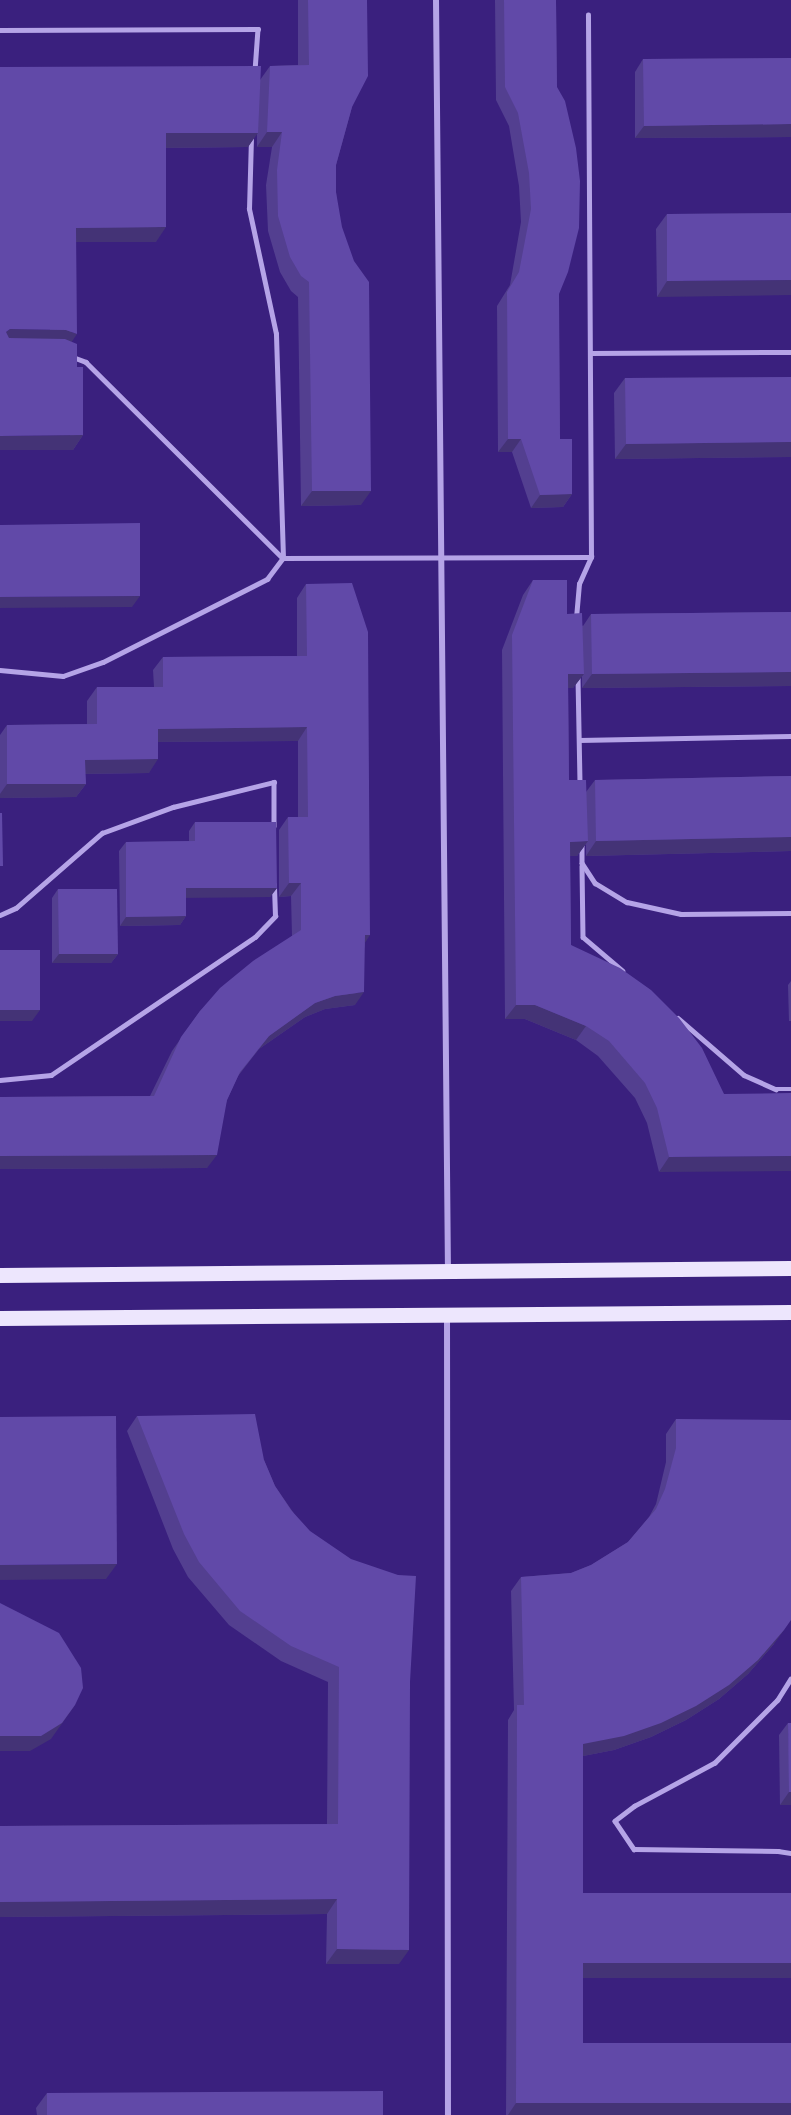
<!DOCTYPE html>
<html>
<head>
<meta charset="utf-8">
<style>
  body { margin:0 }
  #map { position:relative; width:791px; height:2115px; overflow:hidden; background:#3a207e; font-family:Quicksand,sans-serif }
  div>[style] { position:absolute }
  .lane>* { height:4.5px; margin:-2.25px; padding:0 2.25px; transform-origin:2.25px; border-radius:2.25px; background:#b5a4e7 }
  .street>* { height:6px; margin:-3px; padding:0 3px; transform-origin:3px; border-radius:3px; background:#b5a4e7 }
  .primary>* { height:15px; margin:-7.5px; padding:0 7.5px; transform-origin:7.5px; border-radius:7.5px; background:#ede6fd }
  .wall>* { inset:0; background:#533f90 }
  .shaded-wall>* { inset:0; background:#443376 }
  .building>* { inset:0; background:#6149a8 }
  span { translate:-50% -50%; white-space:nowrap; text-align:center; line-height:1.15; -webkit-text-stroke:5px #3a207e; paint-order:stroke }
</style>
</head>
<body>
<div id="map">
  <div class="lane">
    <div style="left:0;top:30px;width:258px;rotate:-0.2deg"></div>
    <div style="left:258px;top:29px;width:42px;rotate:94.1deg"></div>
    <div style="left:590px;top:353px;width:201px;rotate:-0.3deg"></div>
    <div style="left:73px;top:357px;width:14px;rotate:21deg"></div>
    <div style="left:86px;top:362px;width:278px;rotate:44.9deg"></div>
    <div style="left:283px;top:558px;width:308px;rotate:-0.2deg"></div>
    <div style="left:576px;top:618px;width:34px;rotate:-85deg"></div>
    <div style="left:579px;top:584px;width:30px;rotate:-66deg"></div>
    <div style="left:591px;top:557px;width:542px;rotate:-90.32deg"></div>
    <div style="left:0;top:670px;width:63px;rotate:5.4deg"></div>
    <div style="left:63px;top:676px;width:42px;rotate:-19.3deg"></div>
    <div style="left:103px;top:662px;width:184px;rotate:-26.8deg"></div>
    <div style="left:267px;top:579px;width:26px;rotate:-53deg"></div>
    <div style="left:283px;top:558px;width:224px;rotate:-91.8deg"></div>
    <div style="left:276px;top:334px;width:128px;rotate:-102.2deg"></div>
    <div style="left:249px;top:209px;width:70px;rotate:-88.4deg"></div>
    <div style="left:578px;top:678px;width:108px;rotate:88.9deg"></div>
    <div style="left:579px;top:740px;width:212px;rotate:-1.1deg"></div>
    <div style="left:582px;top:846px;width:17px;rotate:90deg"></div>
    <div style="left:582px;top:863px;width:24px;rotate:57deg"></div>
    <div style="left:595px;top:883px;width:37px;rotate:31deg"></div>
    <div style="left:627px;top:902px;width:55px;rotate:12.5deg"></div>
    <div style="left:681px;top:914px;width:110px;rotate:-0.5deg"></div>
    <div style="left:582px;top:866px;width:71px;rotate:89.2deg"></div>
    <div style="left:583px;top:937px;width:52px;rotate:40.4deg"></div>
    <div style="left:0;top:915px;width:17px;rotate:-24deg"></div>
    <div style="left:16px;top:908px;width:114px;rotate:-41.1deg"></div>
    <div style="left:102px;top:833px;width:76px;rotate:-20.1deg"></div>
    <div style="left:173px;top:807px;width:104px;rotate:-13.9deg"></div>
    <div style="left:274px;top:782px;width:44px;rotate:90deg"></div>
    <div style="left:678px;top:1018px;width:87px;rotate:40.8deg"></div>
    <div style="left:744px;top:1075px;width:35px;rotate:24deg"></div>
    <div style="left:776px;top:1089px;width:15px"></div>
    <div style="left:0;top:1080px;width:51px;rotate:-5.6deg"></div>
    <div style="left:51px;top:1075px;width:246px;rotate:-34.1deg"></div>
    <div style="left:255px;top:937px;width:29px;rotate:-46deg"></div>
    <div style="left:275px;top:916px;width:31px;rotate:-92deg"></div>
    <div style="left:791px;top:1679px;width:25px;rotate:122deg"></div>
    <div style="left:778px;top:1700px;width:89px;rotate:135deg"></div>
    <div style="left:715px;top:1763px;width:91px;rotate:151.7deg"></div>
    <div style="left:635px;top:1806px;width:25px;rotate:143deg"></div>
    <div style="left:615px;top:1821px;width:34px;rotate:56deg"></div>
    <div style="left:634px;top:1849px;width:144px;rotate:0.8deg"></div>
    <div style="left:778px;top:1851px;width:13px;rotate:9deg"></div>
  </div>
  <div class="street">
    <div style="left:436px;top:0;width:1271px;rotate:89.46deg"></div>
    <div style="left:447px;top:1315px;width:800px;rotate:89.93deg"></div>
  </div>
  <div class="primary">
    <div style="left:0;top:1275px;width:791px;rotate:-0.51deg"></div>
    <div style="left:0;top:1318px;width:791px;rotate:-0.43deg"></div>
  </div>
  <div class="wall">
    <div style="clip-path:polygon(298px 0,367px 0,352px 107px,336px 165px,336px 192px,361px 505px,301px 506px,298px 297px,291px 291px,280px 272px,268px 231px,266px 185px,272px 147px,257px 147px,257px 133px,248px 147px,166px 148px,156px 242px,76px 242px,71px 342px,77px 367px,83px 435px,73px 450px,0 67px,260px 80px,270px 66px,298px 65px)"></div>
    <div style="clip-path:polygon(495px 0,556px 0,560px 439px,572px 494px,563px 507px,531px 508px,512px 452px,498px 452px,497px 306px,510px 285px,521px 222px,519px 186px,509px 126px,496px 100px)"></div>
    <div style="clip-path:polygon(791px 58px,791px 137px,635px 138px,635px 72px,643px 59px)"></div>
    <div style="clip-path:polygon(791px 213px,657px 297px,656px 229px,667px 214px)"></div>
    <div style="clip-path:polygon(791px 377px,791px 457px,615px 459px,614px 393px,625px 378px)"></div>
    <div style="clip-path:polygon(533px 580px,567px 614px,583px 626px,591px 614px,791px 612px,791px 686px,582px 688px,582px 676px,573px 688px,568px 688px,569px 780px,586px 792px,595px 780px,791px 776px,791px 851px,586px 856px,586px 844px,577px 856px,570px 856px,571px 945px,724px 1094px,659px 1172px,647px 1123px,635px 1098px,598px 1056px,576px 1040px,525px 1019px,505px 1019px,502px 650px,523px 595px)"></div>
    <div style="clip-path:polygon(306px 584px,365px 943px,355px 1005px,325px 1009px,305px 1017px,259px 1049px,238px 1076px,227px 1100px,207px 1168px,0 1169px,0 1097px,150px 1096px,172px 1051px,200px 1011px,292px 936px,291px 896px,279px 897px,279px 830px,288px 817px,298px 817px,298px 741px,158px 742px,149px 773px,85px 774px,86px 784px,76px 797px,0 798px,0 735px,7px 725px,87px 724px,87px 701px,97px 687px,154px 687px,153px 670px,163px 657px,297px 656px,297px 598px)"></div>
    <div style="clip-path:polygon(195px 822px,277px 888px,270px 897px,186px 897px,186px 916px,180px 925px,120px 926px,119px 851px,126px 842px,189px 841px,189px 831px)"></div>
    <div style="clip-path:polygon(58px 889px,118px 954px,111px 963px,52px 963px,52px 898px)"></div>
    <div style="clip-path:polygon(791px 981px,791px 1021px,789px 1021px,788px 985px)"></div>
    <div style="clip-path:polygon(137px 1416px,264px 1460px,275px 1486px,410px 1682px,399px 1964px,326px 1964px,327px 1914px,0 1917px,0 1826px,327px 1824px,328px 1682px,281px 1661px,229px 1625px,188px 1577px,173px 1549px,127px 1431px)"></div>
    <div style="clip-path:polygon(676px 1419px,774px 1644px,748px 1674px,719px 1699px,686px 1720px,651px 1737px,614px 1750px,583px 1756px,583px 1893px,791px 1978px,583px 1978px,583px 2043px,791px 2115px,506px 2115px,508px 1720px,514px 1710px,511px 1591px,521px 1577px,571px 1573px,591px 1565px,628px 1542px,649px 1517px,656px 1504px,666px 1462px,666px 1434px)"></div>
    <div style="clip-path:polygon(788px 1723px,791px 1805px,780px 1805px,779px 1735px)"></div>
    <div style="clip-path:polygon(47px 2093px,383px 2115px,37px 2115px,36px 2108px)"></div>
  </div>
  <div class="shaded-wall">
    <div style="clip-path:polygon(791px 124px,791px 137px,635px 138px,644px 126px)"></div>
    <div style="clip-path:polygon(267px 132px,282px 132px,272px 147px,257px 147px)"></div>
    <div style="clip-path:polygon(166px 133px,258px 133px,248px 147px,156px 148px)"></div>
    <div style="clip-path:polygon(166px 227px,156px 242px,66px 242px,76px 228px)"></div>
    <div style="clip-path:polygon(791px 280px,791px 295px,657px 297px,667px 281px)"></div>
    <div style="clip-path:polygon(10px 329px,66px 330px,77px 334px,67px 349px,0 344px,6px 332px)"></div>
    <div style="clip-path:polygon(83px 435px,73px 450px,0 450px,0 436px)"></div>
    <div style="clip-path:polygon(508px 439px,521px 439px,512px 452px,498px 452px)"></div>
    <div style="clip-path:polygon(791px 442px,791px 457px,615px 459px,626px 444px)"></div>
    <div style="clip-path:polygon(312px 491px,371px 491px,361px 505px,301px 506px)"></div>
    <div style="clip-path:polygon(572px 494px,563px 507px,531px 508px,540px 495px)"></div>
    <div style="clip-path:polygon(140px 596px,132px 607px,0 608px,0 597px)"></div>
    <div style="clip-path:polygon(791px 672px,791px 686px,582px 688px,592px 674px)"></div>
    <div style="clip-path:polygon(568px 674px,584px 674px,573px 688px,558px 688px)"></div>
    <div style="clip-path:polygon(307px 727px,298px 741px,148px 742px,158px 729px)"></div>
    <div style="clip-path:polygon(158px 759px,149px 773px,76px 774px,85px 760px)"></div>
    <div style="clip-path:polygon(7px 784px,86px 784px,76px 797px,0 798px,0 794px)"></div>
    <div style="clip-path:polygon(791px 837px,791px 851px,586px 856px,596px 841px)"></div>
    <div style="clip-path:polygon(588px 841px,577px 856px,559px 856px,570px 842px)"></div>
    <div style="clip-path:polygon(289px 883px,301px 883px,291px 896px,279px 897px)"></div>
    <div style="clip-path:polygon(186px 888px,277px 888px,270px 897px,179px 898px)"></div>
    <div style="clip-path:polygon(186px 916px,180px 925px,120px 926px,126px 917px)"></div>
    <div style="clip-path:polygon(365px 935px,370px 935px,361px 949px)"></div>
    <div style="clip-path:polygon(59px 954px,118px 954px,111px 963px,52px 963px)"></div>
    <div style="clip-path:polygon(364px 992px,355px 1005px,325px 1009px,305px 1017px,259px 1049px,230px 1086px,269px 1036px,315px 1003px,335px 996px)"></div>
    <div style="clip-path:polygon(516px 1005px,535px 1005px,586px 1026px,576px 1040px,525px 1019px,505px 1019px)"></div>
    <div style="clip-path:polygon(0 1010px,40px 1010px,32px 1021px,0 1021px)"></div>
    <div style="clip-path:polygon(217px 1155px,207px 1168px,0 1169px,0 1156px)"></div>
    <div style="clip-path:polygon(791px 1156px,791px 1171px,659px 1172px,669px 1157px)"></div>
    <div style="clip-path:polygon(117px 1564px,106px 1579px,0 1580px,0 1565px)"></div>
    <div style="clip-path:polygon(784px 1630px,774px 1644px,748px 1674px,719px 1699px,686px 1720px,651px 1737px,614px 1750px,573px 1758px,583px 1744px)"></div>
    <div style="clip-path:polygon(75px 1705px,51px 1739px,30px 1751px,0 1751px,0 1736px)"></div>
    <div style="clip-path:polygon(789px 1792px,791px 1792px,791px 1805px,780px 1805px)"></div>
    <div style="clip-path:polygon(337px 1899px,327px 1914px,0 1917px,0 1902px)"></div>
    <div style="clip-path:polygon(337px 1949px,409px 1950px,399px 1964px,326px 1964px)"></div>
    <div style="clip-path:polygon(583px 1963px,791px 1963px,791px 1978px,573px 1978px)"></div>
    <div style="clip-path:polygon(516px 2103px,791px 2103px,791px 2115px,508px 2115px)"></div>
  </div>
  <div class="building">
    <div style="clip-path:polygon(308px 0,367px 0,368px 76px,352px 107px,336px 165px,336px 192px,342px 227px,354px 261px,369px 282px,371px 491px,312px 491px,309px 282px,301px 276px,290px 257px,278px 216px,277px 170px,282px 132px,267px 132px,270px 66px,309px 65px)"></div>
    <div style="clip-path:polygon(504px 0,556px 0,557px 87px,565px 101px,576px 148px,580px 181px,579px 228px,568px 272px,559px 294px,560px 439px,572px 439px,572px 494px,540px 495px,521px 439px,508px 439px,507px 292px,519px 272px,531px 209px,529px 173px,518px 113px,505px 87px)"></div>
    <div style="clip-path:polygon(791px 58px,791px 124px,644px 126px,643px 59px)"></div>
    <div style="clip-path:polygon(261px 66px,258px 133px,166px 133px,166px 227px,76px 228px,77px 334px,66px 330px,10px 329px,6px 332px,9px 338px,65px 339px,77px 344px,77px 367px,83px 367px,83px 435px,0 436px,0 67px)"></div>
    <div style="clip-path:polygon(791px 213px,791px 280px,667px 281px,667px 214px)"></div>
    <div style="clip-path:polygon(791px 377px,791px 442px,626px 444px,625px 378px)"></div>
    <div style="clip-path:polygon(140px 523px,140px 596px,0 597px,0 525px)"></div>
    <div style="clip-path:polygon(533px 580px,567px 580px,567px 614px,582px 613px,584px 674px,568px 674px,569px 780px,586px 780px,588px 841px,570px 842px,571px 945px,620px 968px,651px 990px,679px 1018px,702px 1048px,724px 1094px,791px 1093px,791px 1156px,669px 1157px,657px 1108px,645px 1083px,609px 1041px,586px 1026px,535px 1005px,516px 1005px,512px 635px)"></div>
    <div style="clip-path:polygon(352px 583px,368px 632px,370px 935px,365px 935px,364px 992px,335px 996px,315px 1003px,269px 1036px,240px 1072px,227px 1100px,217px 1155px,0 1156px,0 1097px,154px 1096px,181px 1037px,200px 1011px,220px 988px,253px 961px,301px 930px,301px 883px,289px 883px,288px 817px,308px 817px,307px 727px,158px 729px,158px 759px,85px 760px,86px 784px,7px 784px,7px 725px,97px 724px,97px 687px,163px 687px,163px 657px,307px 656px,306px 584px)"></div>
    <div style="clip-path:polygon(791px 612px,791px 672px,592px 674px,591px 614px)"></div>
    <div style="clip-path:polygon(791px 776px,791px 837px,596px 841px,595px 780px)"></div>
    <div style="clip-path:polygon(0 813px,2px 813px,3px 866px,0 866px)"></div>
    <div style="clip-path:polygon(195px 822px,276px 822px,277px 888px,186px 888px,186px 916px,126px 917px,126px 842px,195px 841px)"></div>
    <div style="clip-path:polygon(58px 889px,117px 889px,118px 954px,59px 954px)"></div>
    <div style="clip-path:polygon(0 950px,40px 950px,40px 1010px,0 1010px)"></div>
    <div style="clip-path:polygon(255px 1414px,264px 1460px,275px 1486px,291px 1510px,310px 1531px,351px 1559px,398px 1575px,416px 1576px,410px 1682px,409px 1950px,337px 1949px,337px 1899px,0 1902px,0 1826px,338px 1824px,339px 1667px,291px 1646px,240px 1611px,199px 1562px,184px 1534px,137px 1416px)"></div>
    <div style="clip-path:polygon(116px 1416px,117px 1564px,0 1565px,0 1417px)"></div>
    <div style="clip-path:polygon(676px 1419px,791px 1420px,791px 1620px,784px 1630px,758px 1660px,729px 1685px,696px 1706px,661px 1723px,624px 1736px,583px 1744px,583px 1893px,791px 1893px,791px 1963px,583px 1963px,583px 2043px,791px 2043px,791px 2103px,516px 2103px,517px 1705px,524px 1705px,521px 1577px,571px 1573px,591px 1565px,628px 1542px,656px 1509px,665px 1489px,676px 1448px)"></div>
    <div style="clip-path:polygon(0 1603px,59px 1633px,81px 1668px,83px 1688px,75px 1705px,62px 1723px,41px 1736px,0 1736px)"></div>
    <div style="clip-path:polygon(788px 1723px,791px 1723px,791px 1792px,789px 1792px)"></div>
    <div style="clip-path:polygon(383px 2091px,383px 2115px,47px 2115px,47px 2093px)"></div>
  </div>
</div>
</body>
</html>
